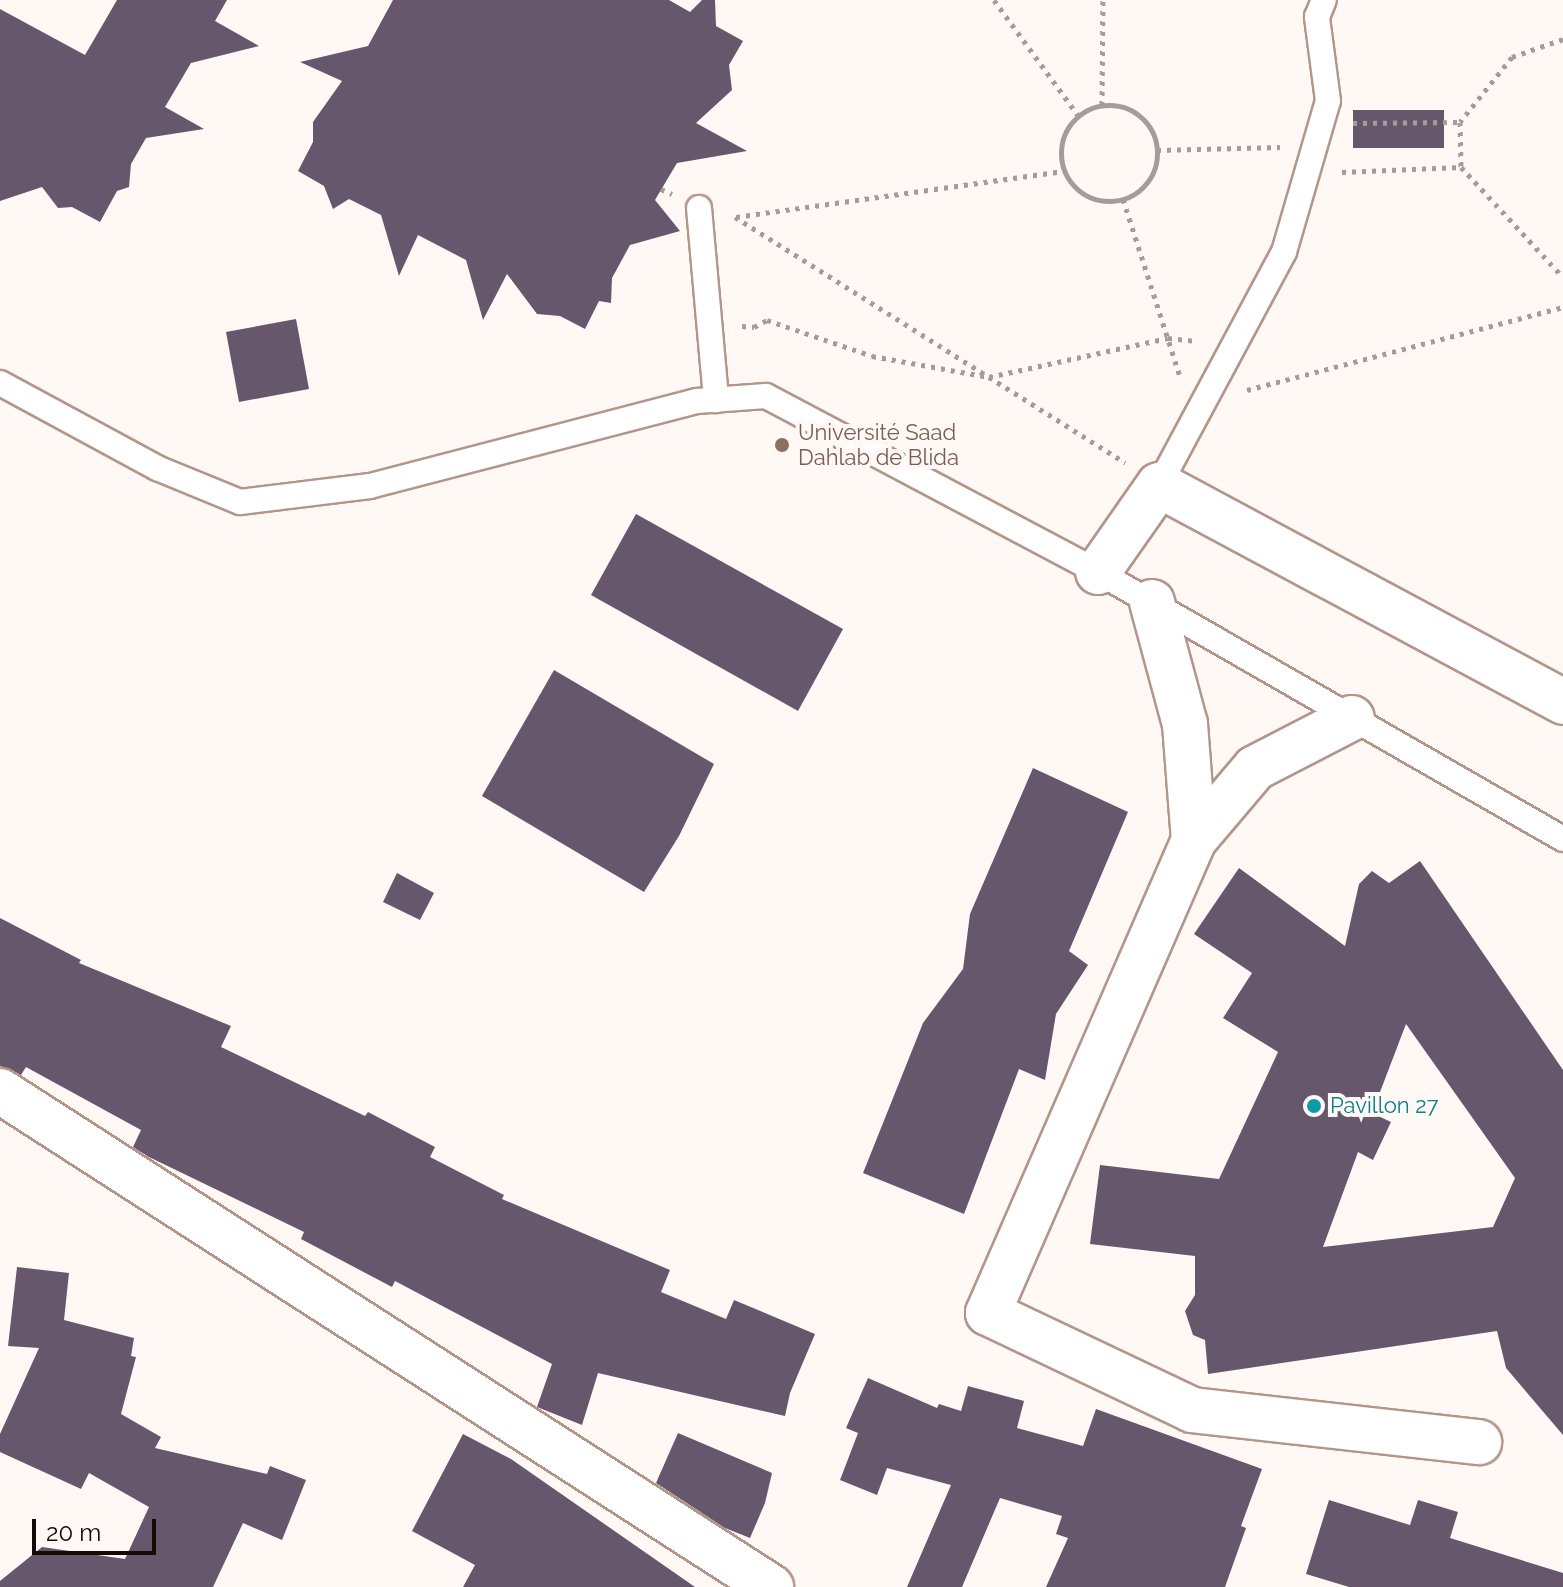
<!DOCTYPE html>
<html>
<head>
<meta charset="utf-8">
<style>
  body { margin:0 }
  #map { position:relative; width:1563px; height:1587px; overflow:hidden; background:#fff8f5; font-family:Raleway,sans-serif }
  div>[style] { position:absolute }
  .building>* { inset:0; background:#67576d }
  .path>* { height:5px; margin-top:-2.5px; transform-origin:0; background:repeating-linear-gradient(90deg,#a49c99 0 4px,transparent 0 10px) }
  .path>.ring { margin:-2.5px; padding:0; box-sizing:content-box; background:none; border:5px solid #a49c99; border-radius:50% }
  .roads { filter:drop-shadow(2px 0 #b4958a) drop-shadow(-2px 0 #b4958a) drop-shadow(0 2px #b4958a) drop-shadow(0 -2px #b4958a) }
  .service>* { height:24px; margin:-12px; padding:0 12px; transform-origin:12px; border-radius:12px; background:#fff }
  .minor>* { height:44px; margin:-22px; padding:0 22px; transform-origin:22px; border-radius:22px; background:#fff }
  .tertiary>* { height:44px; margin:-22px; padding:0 22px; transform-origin:22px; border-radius:22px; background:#fff }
  .dots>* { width:22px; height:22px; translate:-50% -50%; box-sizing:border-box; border:4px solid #fff8f5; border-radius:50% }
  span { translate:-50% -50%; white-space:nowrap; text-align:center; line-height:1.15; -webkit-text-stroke:8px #fff8f5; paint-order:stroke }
  .education-label { font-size:22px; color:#785e54 }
  .left { translate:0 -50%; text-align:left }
  .culture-label { font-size:22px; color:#0d838f }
  .scale { position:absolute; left:32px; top:1519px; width:124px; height:36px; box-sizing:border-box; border:4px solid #140a06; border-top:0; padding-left:10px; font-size:24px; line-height:28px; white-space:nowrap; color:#140a06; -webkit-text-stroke:6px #fff8f5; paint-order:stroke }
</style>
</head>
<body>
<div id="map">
  <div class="building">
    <div style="clip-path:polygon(117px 0,227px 0,215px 21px,259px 46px,191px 63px,165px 107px,204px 129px,146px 138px,131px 164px,129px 187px,117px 191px,100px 222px,72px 207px,58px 208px,42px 187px,0 201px,0 9px,85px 55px)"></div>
    <div style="clip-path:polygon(393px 0,669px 0,690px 12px,702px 0,715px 0,716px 26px,743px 41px,729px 65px,732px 90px,696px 123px,747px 151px,677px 163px,655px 200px,680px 231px,630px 245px,612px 278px,611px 303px,599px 301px,585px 329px,560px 316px,537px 314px,507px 274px,483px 320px,466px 260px,418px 235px,399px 276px,381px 215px,349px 199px,333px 209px,324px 186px,298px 171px,313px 142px,313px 122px,342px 81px,300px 62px,368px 46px)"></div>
    <div style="clip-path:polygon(1353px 110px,1444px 110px,1444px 148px,1353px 148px)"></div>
    <div style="clip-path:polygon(296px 319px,309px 389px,239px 402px,226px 332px)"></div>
    <div style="clip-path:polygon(636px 514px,843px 629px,798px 711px,591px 595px)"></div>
    <div style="clip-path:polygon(554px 670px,714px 764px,679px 836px,644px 892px,482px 796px)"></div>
    <div style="clip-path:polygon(1033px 768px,1128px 812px,1069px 951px,1088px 965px,1056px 1014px,1045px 1080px,1019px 1069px,964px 1214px,863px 1173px,923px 1023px,963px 969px,970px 914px)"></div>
    <div style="clip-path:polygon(evenodd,1420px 861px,1563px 1070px,1563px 1435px,1506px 1368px,1497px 1331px,1208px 1374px,1205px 1340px,1193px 1335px,1185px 1311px,1195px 1295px,1195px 1256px,1090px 1244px,1100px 1165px,1219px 1179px,1278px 1052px,1223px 1018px,1252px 973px,1194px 934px,1239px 868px,1345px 946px,1359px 884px,1372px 871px,1389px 883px,1420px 861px,1406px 1024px,1515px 1178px,1493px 1227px,1323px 1247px,1358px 1152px,1373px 1160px,1391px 1122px,1372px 1113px,1406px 1024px)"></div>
    <div style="clip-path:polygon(397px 873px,434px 893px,420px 920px,383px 902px)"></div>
    <div style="clip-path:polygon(0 918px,81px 960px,79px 963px,231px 1026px,221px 1047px,365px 1116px,368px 1112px,435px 1147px,430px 1157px,504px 1195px,502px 1199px,670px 1270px,661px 1292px,726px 1319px,734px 1300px,815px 1334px,790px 1393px,785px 1416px,598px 1373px,582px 1425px,537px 1407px,552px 1364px,395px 1281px,392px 1287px,301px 1239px,304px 1232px,149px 1157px,133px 1147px,141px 1130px,26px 1067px,21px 1075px,0 1066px)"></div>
    <div style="clip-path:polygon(17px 1267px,69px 1273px,64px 1320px,134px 1338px,131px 1356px,136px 1357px,121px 1414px,161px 1437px,155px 1448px,267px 1474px,270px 1466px,306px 1480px,282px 1540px,243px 1523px,213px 1587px,0 1587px,0 1581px,42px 1547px,125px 1559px,149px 1507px,89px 1473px,81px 1489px,0 1452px,0 1434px,39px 1348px,8px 1346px)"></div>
    <div style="clip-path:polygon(868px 1378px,937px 1408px,939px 1404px,961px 1411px,968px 1386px,1024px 1401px,1017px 1428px,1083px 1446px,1096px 1409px,1262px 1469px,1241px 1526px,1246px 1528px,1225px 1587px,1046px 1587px,1068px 1538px,1056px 1534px,1062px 1516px,1000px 1498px,962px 1587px,907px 1587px,951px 1485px,887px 1468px,877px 1495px,840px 1480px,858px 1433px,846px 1428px)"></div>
    <div style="clip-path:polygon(678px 1433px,772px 1473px,765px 1503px,750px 1538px,725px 1528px,656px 1483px)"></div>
    <div style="clip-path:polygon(463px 1434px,511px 1459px,695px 1587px,463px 1587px,475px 1565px,412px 1531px)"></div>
    <div style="clip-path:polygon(1329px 1500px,1410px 1525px,1418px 1500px,1458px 1512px,1450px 1538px,1563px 1573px,1563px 1587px,1349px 1587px,1306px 1574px)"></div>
  </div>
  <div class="path">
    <div style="left:994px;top:0;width:142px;rotate:53.9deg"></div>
    <div style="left:1563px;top:39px;width:54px;rotate:160.6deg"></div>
    <div style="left:1512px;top:57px;width:83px;rotate:128.7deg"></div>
    <div style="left:1460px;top:122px;width:45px;rotate:88.7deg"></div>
    <div style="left:1461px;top:167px;width:150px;rotate:47.2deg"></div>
    <div style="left:1102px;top:105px;width:105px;rotate:-89.5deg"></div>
    <div class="ring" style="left:1061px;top:105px;width:91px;height:91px"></div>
    <div style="left:1353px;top:123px;width:107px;rotate:-0.5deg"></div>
    <div style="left:1157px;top:150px;width:123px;rotate:-1.4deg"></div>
    <div style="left:1342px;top:172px;width:119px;rotate:-2.4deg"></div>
    <div style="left:661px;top:189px;width:12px;rotate:24deg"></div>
    <div style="left:1123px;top:199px;width:187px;rotate:72.2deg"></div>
    <div style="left:735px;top:217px;width:461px;rotate:32.2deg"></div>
    <div style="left:736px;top:217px;width:331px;rotate:-8deg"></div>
    <div style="left:742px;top:326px;width:12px;rotate:5deg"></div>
    <div style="left:754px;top:327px;width:15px;rotate:-28deg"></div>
    <div style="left:767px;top:320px;width:111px;rotate:18.9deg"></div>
    <div style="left:872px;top:356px;width:119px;rotate:10.2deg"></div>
    <div style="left:989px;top:377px;width:183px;rotate:-12.3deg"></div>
    <div style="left:1168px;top:338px;width:30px;rotate:6deg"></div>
    <div style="left:1247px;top:390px;width:327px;rotate:-14.7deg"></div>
  </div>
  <div class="roads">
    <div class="service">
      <div style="left:699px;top:208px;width:193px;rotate:84.9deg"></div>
      <div style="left:0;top:383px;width:179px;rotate:28.4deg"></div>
      <div style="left:157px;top:468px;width:90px;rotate:22.3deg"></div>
      <div style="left:240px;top:502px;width:131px;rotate:-7deg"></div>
      <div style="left:370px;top:486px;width:338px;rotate:-14.6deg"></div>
      <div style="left:697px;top:401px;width:69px;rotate:-4.1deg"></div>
      <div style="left:766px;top:396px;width:376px;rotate:27.9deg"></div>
      <div style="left:1098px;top:572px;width:536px;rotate:29.86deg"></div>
      <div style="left:1159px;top:485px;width:264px;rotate:-61.8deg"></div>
      <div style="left:1284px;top:252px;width:157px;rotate:-73.8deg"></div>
      <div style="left:1328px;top:101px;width:85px;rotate:-97.5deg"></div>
      <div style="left:1317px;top:17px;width:18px;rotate:-68deg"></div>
    </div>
    <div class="minor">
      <div style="left:1098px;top:572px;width:106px;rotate:-55deg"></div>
      <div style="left:1159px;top:485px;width:459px;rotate:28.2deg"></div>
      <div style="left:1152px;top:602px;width:126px;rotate:74.9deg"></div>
      <div style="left:1185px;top:724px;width:116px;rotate:85.6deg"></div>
      <div style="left:1194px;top:840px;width:516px;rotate:113.53deg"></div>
      <div style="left:988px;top:1313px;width:226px;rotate:25.4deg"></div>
      <div style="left:1192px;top:1410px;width:289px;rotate:6.4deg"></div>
      <div style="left:1194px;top:840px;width:94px;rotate:-49.7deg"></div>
      <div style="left:1255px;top:768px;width:109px;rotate:-27.3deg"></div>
    </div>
    <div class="tertiary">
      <div style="left:0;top:1091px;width:917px;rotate:32.75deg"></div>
    </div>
  </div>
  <div class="dots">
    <div style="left:782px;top:445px;background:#8d6e63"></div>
    <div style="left:1314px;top:1106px;background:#0f9aa8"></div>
  </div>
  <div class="education-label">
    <span class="left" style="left:798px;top:445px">Université Saad<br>Dahlab de Blida</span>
  </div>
  <div class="culture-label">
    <span class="left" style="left:1330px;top:1106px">Pavillon 27</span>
  </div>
  <div class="scale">20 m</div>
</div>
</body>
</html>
